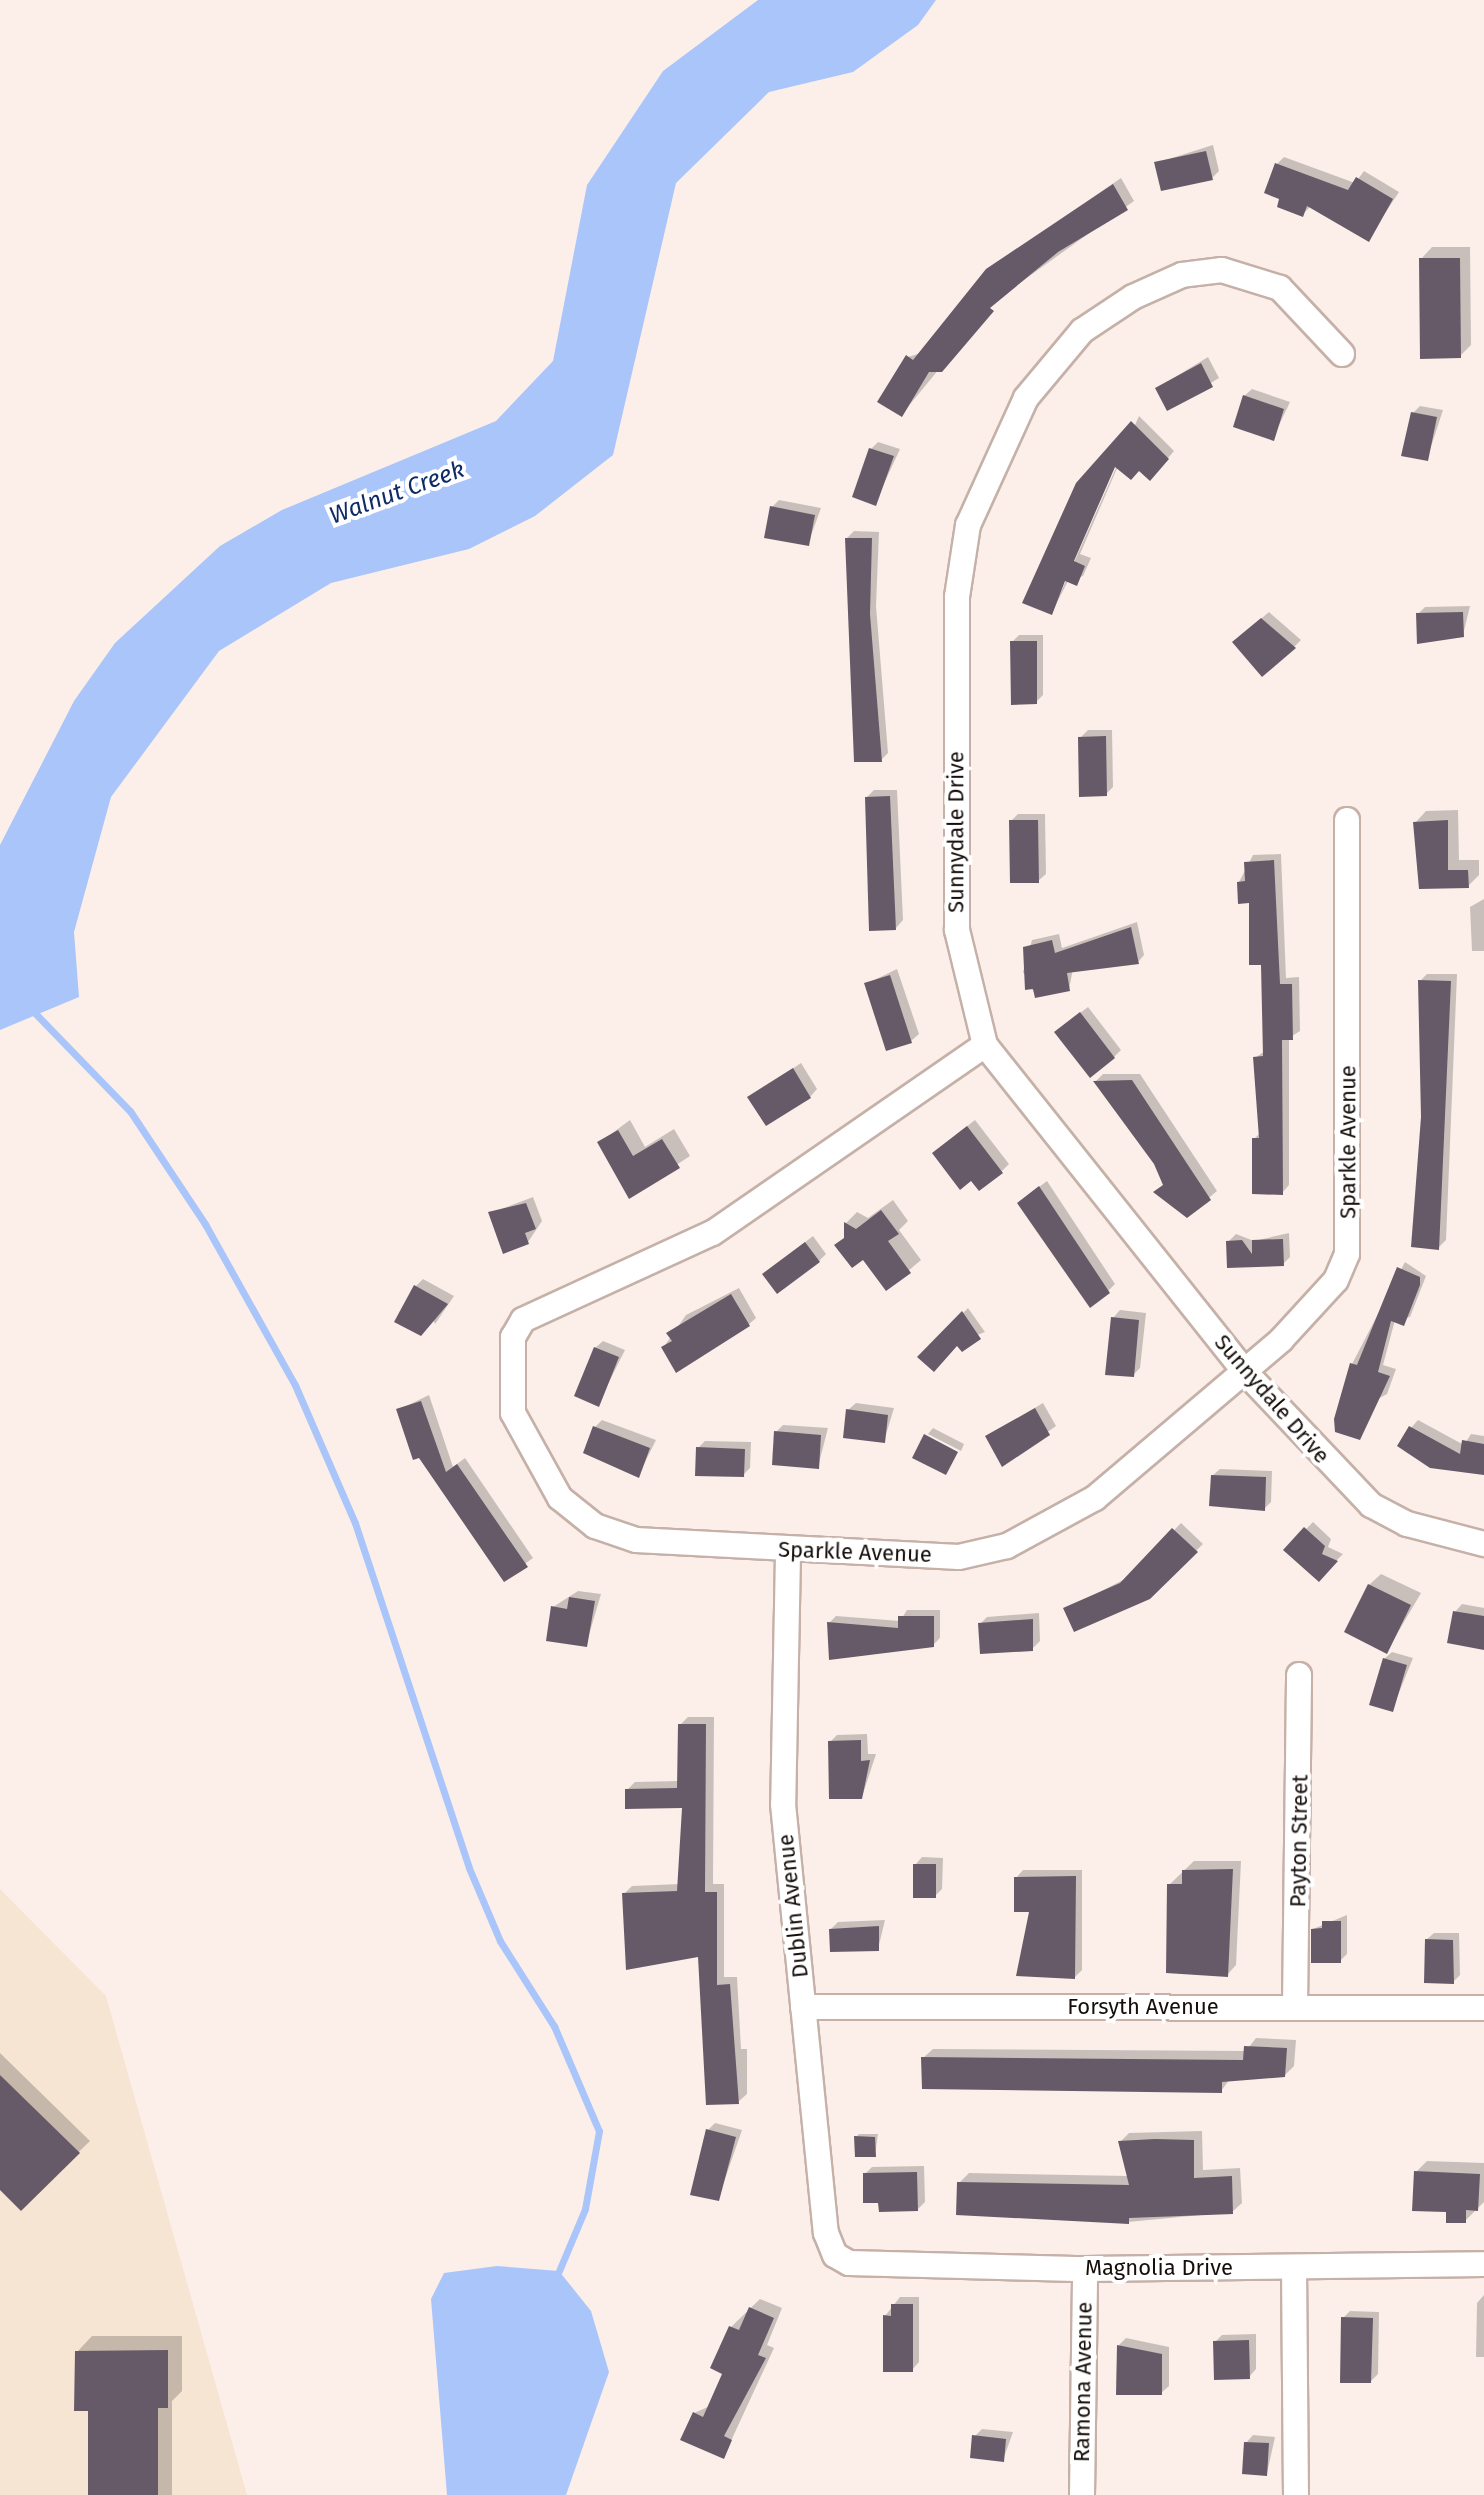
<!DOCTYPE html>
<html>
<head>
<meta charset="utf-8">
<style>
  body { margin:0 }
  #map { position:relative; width:1484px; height:2495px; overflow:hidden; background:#fcefe9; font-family:"Fira Sans",sans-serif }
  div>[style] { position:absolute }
  .commercial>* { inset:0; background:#f7e5d4 }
  .water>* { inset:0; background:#a9c5fa }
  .shadow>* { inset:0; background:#0003 }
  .stream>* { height:7px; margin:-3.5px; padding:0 3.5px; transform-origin:3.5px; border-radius:3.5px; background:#a9c5fa }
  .building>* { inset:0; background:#675a68 }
  .roads { filter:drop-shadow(2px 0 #c5b1a8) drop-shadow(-2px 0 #c5b1a8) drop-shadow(0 2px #c5b1a8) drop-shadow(0 -2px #c5b1a8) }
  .minor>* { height:24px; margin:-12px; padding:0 12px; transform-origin:12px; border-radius:12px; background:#fff }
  span { translate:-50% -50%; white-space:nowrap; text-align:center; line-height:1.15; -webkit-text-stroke:8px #fff; paint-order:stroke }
  .street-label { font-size:22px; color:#150e0b }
  .water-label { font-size:24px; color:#0f2b67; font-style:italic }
</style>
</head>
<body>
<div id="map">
  <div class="commercial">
    <div style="clip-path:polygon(0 1889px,106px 1996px,247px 2495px,0 2495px)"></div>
  </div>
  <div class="water">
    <div style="clip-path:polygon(758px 0,936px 0,918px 25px,853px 72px,769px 92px,676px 183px,613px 455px,535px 516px,469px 549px,331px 583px,219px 651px,111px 797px,74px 932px,79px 997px,0 1030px,0 845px,74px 701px,115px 643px,220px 546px,282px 510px,496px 421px,553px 361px,587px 185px,663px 71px)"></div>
    <div style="clip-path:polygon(497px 2266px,559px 2271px,591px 2311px,609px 2372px,566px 2495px,447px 2495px,431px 2299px,444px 2273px)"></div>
  </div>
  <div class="shadow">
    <div style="clip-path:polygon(1213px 145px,1219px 171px,1212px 178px,1156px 163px)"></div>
    <div style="clip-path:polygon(1284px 157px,1355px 183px,1364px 171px,1399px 192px,1368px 239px,1311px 206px,1303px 214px,1282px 198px,1276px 165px)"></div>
    <div style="clip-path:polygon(1121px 178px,1134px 201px,996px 300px,902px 414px,908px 357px,921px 353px,987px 270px)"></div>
    <div style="clip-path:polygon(1432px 247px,1470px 247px,1471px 345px,1460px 356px,1421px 259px)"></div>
    <div style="clip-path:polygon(1208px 357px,1219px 378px,1168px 409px,1157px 388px)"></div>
    <div style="clip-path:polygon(1252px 389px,1290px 402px,1273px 438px,1244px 396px)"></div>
    <div style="clip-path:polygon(1420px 406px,1443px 410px,1427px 459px,1413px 413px)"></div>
    <div style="clip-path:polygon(1139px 416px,1174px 451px,1157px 471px,1118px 466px,1080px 554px,1091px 558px,1083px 576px,1068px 581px,1052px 612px)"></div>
    <div style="clip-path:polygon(878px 442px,900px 449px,875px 503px,871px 449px)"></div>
    <div style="clip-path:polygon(779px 500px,821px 508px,808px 544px,772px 507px)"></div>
    <div style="clip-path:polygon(854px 531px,879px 532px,876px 606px,888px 753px,881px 760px,847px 538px)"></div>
    <div style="clip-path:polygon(1470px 606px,1463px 635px,1419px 642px,1418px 614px,1425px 607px)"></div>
    <div style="clip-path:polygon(1269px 612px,1301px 640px,1294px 647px,1242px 635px)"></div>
    <div style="clip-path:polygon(1019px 635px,1043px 635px,1043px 695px,1036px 702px,1012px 642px)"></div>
    <div style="clip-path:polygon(1088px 730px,1112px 730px,1113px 787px,1106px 794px,1080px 738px)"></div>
    <div style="clip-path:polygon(874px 790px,897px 790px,903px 920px,896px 928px,867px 797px)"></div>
    <div style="clip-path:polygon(1458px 810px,1459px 860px,1479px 860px,1479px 875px,1468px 886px,1421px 887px,1415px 823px,1426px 811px)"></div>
    <div style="clip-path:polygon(1018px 814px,1045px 814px,1046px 874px,1038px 881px,1011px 821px)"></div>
    <div style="clip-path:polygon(1281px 854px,1286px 978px,1299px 977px,1300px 1031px,1289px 1038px,1289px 1185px,1282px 1193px,1254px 1139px,1260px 1133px,1255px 1058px,1265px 1051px,1263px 963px,1251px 901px,1239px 882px,1253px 855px)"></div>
    <div style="clip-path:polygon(1484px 899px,1484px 951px,1472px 951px,1470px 907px)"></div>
    <div style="clip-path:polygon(1137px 922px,1144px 955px,1138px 962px,1073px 969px,1069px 989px,1036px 996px,1023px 972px,1032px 940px,1059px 934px,1062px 948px)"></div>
    <div style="clip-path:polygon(897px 969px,919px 1034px,911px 1041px,866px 984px)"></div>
    <div style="clip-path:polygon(1427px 974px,1457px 974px,1446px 1240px,1438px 1248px,1420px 981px)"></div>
    <div style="clip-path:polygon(1088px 1007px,1121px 1050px,1114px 1057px,1064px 1025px)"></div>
    <div style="clip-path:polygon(801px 1063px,817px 1089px,810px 1097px,750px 1097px)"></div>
    <div style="clip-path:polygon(1103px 1074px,1140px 1074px,1217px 1191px,1187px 1216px,1156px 1192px,1165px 1183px,1156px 1163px,1096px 1081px)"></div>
    <div style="clip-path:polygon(630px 1120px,645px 1147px,674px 1129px,690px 1156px,629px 1196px,599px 1143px)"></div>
    <div style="clip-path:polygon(975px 1120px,1009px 1164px,1002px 1171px,942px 1146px)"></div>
    <div style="clip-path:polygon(1047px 1181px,1115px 1284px,1108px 1291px,1027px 1196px)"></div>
    <div style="clip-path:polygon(533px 1197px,542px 1221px,528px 1242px,491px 1213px)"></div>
    <div style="clip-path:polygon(893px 1200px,908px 1221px,899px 1230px,921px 1260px,887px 1289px,846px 1236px,846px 1223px,857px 1212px,868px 1218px)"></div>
    <div style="clip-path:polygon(1289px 1233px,1290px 1257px,1283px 1264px,1229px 1266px,1228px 1242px,1236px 1234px,1254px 1241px)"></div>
    <div style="clip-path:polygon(813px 1236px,826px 1254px,819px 1261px,764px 1274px)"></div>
    <div style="clip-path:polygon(1405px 1262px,1426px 1276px,1410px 1317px,1395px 1320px,1383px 1365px,1396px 1369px,1387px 1394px,1376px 1400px,1359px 1438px,1337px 1431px,1352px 1364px)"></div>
    <div style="clip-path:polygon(423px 1279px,454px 1296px,435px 1324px,416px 1286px)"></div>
    <div style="clip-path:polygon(739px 1288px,756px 1318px,748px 1325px,663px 1348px,686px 1315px)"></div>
    <div style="clip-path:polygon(968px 1308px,985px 1332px,920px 1357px)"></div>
    <div style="clip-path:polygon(1120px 1310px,1146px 1313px,1140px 1368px,1133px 1375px,1113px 1318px)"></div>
    <div style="clip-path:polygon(603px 1341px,625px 1350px,598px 1404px,595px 1348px)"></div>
    <div style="clip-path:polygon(429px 1395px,453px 1467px,465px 1458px,533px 1558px,504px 1579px,398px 1410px)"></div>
    <div style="clip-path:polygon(856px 1403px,894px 1408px,884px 1441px,848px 1410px)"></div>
    <div style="clip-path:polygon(1043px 1403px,1056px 1426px,1002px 1464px,987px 1436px)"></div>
    <div style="clip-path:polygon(602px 1420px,656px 1440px,638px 1476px,595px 1427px)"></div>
    <div style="clip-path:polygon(1418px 1420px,1464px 1445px,1471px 1434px,1484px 1436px,1484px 1474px,1411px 1428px)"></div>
    <div style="clip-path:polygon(783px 1425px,828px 1428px,818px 1467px,776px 1432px)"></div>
    <div style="clip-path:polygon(933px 1428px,964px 1444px,961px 1451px,928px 1434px)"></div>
    <div style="clip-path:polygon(705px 1441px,751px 1442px,750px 1468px,743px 1475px,698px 1448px)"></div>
    <div style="clip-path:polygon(1220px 1469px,1272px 1471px,1271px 1502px,1264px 1509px,1212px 1476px)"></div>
    <div style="clip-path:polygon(1313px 1522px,1331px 1539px,1328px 1547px,1343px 1554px,1318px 1579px,1286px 1550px)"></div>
    <div style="clip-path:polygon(1181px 1523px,1203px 1544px,1149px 1597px,1066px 1609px,1129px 1577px)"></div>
    <div style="clip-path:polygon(1381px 1574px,1421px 1593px,1387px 1651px,1369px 1585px)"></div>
    <div style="clip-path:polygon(578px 1591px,601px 1594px,586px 1645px,553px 1607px)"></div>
    <div style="clip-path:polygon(1462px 1604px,1484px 1608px,1484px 1648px,1455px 1612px)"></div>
    <div style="clip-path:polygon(907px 1610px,940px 1610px,940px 1638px,933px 1645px,829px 1623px,836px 1616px,900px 1621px)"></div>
    <div style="clip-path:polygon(1039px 1613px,1040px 1641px,1032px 1649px,980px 1624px,987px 1617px)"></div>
    <div style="clip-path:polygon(1392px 1652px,1413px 1658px,1392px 1710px,1384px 1659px)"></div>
    <div style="clip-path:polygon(688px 1717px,714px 1717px,713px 1884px,724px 1884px,724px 1977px,737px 1977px,741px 2049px,747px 2049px,747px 2094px,738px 2102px,700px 1954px,624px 1894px,632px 1886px,680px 1884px,684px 1806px,627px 1790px,635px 1782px,679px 1781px,680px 1725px)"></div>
    <div style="clip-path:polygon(867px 1734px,868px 1754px,876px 1754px,862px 1797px,830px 1742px,837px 1735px)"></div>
    <div style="clip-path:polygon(922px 1857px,943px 1858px,942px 1889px,935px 1896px,915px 1865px)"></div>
    <div style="clip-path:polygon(1194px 1861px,1241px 1861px,1236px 1965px,1227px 1975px,1169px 1885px)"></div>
    <div style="clip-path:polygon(1023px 1870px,1082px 1870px,1082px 1970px,1075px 1977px,1031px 1910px,1016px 1878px)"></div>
    <div style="clip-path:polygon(1347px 1915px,1347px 1954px,1340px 1961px,1313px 1929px)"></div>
    <div style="clip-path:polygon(885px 1920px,878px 1949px,831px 1929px,838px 1922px)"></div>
    <div style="clip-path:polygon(1434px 1933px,1459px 1933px,1460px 1975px,1453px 1982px,1426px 1940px)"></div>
    <div style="clip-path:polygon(1256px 2038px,1296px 2040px,1294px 2066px,1285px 2075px,1230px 2079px,1221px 2091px,923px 2058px,933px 2049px,1246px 2051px)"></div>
    <div style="clip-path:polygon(0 2053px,90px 2141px,21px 2208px,0 2188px)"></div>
    <div style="clip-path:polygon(715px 2123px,742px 2130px,718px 2199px,708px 2130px)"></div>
    <div style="clip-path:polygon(1202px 2131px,1203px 2170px,1240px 2168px,1242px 2203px,1232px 2212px,1128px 2222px,958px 2213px,959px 2183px,969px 2173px,1129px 2176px,1120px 2142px,1129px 2133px)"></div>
    <div style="clip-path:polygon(859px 2134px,878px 2134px,875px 2155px,856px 2137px)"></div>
    <div style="clip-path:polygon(1427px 2161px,1484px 2163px,1484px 2202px,1465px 2221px,1416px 2172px)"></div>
    <div style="clip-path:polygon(924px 2166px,925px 2202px,918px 2209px,880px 2201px,865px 2174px,872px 2167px)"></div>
    <div style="clip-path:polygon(1484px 2295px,1484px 2357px,1476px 2357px,1477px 2303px)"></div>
    <div style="clip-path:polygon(900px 2297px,919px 2297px,919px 2362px,912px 2370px,885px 2316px)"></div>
    <div style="clip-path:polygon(760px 2299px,782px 2308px,767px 2345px,774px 2348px,724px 2456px,694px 2413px,710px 2406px,724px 2373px,731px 2327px)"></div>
    <div style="clip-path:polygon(1350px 2311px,1379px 2312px,1378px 2374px,1371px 2381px,1343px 2318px)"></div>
    <div style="clip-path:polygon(1256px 2334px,1256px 2369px,1249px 2377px,1215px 2342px,1222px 2335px)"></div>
    <div style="clip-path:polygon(92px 2336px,182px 2336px,182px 2391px,172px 2401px,172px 2495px,90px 2495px,90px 2409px,77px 2352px)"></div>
    <div style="clip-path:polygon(1126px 2338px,1169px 2347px,1169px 2386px,1161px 2393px,1119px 2345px)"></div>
    <div style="clip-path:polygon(982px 2429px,1013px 2432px,1003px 2460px,975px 2436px)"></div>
    <div style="clip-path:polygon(1253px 2435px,1275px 2437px,1267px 2473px,1246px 2443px)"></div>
  </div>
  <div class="stream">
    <div style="left:31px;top:1009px;width:142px;rotate:45.9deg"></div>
    <div style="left:130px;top:1111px;width:136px;rotate:56.4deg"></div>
    <div style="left:205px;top:1224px;width:184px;rotate:60.8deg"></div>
    <div style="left:295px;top:1385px;width:150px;rotate:66.5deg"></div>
    <div style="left:355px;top:1523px;width:363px;rotate:71.7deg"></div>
    <div style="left:469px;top:1868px;width:79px;rotate:67deg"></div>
    <div style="left:500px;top:1941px;width:101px;rotate:57.6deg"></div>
    <div style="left:554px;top:2026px;width:114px;rotate:66.8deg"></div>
    <div style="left:599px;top:2131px;width:79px;rotate:100.2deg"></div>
    <div style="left:585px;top:2209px;width:67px;rotate:112.8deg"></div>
  </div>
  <div class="building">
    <div style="clip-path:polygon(1206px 151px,1213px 180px,1161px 191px,1154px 162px)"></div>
    <div style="clip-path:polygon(1275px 163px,1348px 190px,1356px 177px,1393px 199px,1369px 242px,1307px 206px,1303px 217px,1277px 207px,1279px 199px,1264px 193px)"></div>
    <div style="clip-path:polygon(1113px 184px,1128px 210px,1058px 252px,990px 308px,994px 311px,942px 372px,929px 372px,902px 417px,877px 402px,906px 355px,913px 360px,986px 269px)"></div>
    <div style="clip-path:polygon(1419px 258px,1460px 258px,1461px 358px,1420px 359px)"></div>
    <div style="clip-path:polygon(1201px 363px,1213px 387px,1167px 411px,1155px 388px)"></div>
    <div style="clip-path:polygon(1243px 395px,1284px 409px,1274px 441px,1233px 427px)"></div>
    <div style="clip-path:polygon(1411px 412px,1437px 417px,1428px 461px,1401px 456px)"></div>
    <div style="clip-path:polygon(1131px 421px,1169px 459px,1150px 481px,1139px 471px,1131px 480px,1115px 467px,1074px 561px,1085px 566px,1077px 586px,1065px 581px,1052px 615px,1022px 603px,1076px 483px)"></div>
    <div style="clip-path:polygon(869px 448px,894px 456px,876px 506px,852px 497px)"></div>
    <div style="clip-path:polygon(770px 506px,815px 515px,809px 546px,764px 538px)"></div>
    <div style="clip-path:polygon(845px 538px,872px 538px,870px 614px,882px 762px,854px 762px)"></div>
    <div style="clip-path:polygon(1463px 612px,1464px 637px,1417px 644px,1416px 613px)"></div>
    <div style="clip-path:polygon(1261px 618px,1296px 648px,1262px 677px,1232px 642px)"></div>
    <div style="clip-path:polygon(1010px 641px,1037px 641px,1037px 704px,1011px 705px)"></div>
    <div style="clip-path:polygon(1106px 736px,1107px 796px,1079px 797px,1078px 737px)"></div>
    <div style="clip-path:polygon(890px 796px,896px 930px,869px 931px,865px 797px)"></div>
    <div style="clip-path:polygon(1009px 820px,1038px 820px,1039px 883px,1010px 883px)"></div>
    <div style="clip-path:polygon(1448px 820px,1448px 870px,1468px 870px,1469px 888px,1419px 889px,1413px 822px)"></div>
    <div style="clip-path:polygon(1274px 860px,1280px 984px,1292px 984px,1293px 1040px,1282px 1040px,1283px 1195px,1252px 1194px,1252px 1138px,1259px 1138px,1253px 1057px,1263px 1056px,1261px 965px,1249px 965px,1249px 903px,1238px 904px,1237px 882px,1245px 881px,1244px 862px)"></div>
    <div style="clip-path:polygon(1131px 927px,1139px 964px,1067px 973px,1070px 991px,1035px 998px,1033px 989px,1025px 990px,1023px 947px,1052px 940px,1055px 953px)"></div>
    <div style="clip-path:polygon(890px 975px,912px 1043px,886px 1051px,864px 983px)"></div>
    <div style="clip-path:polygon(1418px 980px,1451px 981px,1439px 1250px,1411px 1247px,1421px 1117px)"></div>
    <div style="clip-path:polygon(1080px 1012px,1115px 1058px,1090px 1078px,1054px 1032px)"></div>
    <div style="clip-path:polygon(793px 1068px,811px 1098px,766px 1126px,747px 1097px)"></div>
    <div style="clip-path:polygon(1132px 1080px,1211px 1200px,1187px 1218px,1153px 1192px,1163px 1185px,1154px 1164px,1093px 1081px)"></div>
    <div style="clip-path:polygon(967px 1126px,1003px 1173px,979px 1191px,971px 1181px,960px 1190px,932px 1153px)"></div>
    <div style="clip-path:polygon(618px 1130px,633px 1156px,662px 1139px,680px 1168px,629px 1199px,597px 1142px)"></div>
    <div style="clip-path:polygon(1039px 1186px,1110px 1293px,1090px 1308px,1017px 1203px)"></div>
    <div style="clip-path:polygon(526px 1203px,536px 1229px,525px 1233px,529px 1244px,503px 1254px,488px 1212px)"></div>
    <div style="clip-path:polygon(881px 1210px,899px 1234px,888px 1241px,911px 1273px,886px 1291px,863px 1260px,852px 1268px,834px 1245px,844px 1238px,844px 1222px,856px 1229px)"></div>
    <div style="clip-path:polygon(1283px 1239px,1284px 1266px,1227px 1268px,1226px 1241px,1242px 1240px,1252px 1254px,1252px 1240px)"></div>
    <div style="clip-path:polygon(805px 1242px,820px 1262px,777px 1294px,762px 1274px)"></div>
    <div style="clip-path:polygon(1397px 1267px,1420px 1277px,1420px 1285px,1404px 1326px,1391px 1321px,1378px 1372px,1390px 1376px,1360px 1440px,1335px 1432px,1334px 1419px,1350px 1363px,1357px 1365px)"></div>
    <div style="clip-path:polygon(414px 1285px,448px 1304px,421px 1336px,394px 1322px)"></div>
    <div style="clip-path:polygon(731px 1294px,750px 1326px,676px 1373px,661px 1347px,672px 1341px,666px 1333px)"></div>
    <div style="clip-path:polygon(962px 1311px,981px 1339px,962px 1352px,957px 1346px,934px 1372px,917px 1357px)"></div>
    <div style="clip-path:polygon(1111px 1317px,1139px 1320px,1134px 1377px,1105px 1375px)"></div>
    <div style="clip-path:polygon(594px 1347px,619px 1357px,599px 1407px,574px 1396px)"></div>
    <div style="clip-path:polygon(421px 1401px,446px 1472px,457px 1464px,528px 1567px,504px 1582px,419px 1458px,413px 1460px,396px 1409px)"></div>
    <div style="clip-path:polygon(1035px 1408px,1050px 1435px,1002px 1467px,985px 1436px)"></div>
    <div style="clip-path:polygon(846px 1409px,888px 1415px,885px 1443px,843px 1438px)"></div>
    <div style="clip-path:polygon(593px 1426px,650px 1448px,639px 1478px,583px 1453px)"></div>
    <div style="clip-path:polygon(1409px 1426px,1460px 1454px,1462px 1440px,1484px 1444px,1484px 1475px,1430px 1468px,1397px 1446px)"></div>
    <div style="clip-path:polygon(774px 1431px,821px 1435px,819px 1469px,772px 1465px)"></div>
    <div style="clip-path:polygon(924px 1434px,958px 1452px,946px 1475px,912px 1458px)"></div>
    <div style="clip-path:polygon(696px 1447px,745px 1449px,744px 1477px,695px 1476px)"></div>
    <div style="clip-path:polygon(1211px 1475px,1266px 1477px,1265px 1511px,1209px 1506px)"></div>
    <div style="clip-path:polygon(1304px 1527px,1325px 1546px,1322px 1554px,1338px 1561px,1319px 1582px,1283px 1550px)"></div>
    <div style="clip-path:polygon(1172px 1528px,1198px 1552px,1150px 1599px,1074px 1632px,1063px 1608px,1120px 1583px)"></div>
    <div style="clip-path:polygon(1368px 1584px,1411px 1605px,1387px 1654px,1344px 1632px)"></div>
    <div style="clip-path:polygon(569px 1597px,595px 1601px,587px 1647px,546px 1641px,551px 1606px,567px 1609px)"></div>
    <div style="clip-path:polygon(1453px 1611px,1484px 1616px,1484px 1650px,1447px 1643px)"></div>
    <div style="clip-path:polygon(898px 1616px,934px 1616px,934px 1647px,829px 1660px,827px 1622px,898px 1628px)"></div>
    <div style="clip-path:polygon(1033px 1619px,1033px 1651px,980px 1654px,978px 1623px)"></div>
    <div style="clip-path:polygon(1383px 1658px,1407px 1665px,1393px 1712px,1369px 1705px)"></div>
    <div style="clip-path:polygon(678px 1724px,706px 1724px,705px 1892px,717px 1892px,717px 1985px,730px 1984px,739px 2104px,706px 2105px,698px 1957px,626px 1970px,622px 1893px,677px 1891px,682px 1808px,625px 1809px,625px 1789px,677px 1788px)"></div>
    <div style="clip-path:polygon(861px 1740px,861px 1761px,870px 1760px,862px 1799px,829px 1799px,828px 1741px)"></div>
    <div style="clip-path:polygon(913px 1864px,936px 1864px,936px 1898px,913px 1898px)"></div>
    <div style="clip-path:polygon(1233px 1869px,1228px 1977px,1166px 1973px,1167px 1884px,1182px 1884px,1182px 1870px)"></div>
    <div style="clip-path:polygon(1076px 1876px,1075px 1979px,1016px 1976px,1029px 1912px,1014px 1912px,1014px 1877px)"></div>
    <div style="clip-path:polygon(1322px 1921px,1341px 1921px,1341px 1963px,1311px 1963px,1311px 1929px,1322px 1928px)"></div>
    <div style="clip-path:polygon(879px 1926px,879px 1951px,830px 1952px,829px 1929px)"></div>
    <div style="clip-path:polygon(1425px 1939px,1453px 1940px,1454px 1984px,1424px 1983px)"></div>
    <div style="clip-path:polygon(1244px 2046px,1287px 2048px,1285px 2077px,1222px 2082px,1222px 2093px,922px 2089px,921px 2057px,1243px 2060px)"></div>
    <div style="clip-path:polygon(0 2075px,80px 2153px,21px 2211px,0 2190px)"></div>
    <div style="clip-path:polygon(706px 2129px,736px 2137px,719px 2201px,690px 2195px)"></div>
    <div style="clip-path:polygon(854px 2136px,875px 2137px,876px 2157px,855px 2157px)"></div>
    <div style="clip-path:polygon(1155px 2139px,1194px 2140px,1194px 2178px,1232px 2176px,1233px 2214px,1129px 2218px,1129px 2224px,956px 2215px,957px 2182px,1129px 2185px,1118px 2141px)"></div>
    <div style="clip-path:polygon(1414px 2171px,1480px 2174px,1478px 2211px,1466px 2210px,1466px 2223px,1446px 2223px,1446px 2212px,1412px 2211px)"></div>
    <div style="clip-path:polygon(917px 2172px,918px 2211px,879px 2212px,878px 2203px,863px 2203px,863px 2173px)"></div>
    <div style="clip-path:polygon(891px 2304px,913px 2304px,913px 2372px,883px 2372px,883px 2315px,891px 2316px)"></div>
    <div style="clip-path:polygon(749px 2307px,774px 2318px,758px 2355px,766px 2358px,724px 2436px,732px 2440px,724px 2459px,680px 2440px,693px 2412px,703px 2417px,722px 2374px,710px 2368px,729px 2326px,739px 2330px)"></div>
    <div style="clip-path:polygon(1341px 2317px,1373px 2318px,1371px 2383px,1340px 2383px)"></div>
    <div style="clip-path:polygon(1249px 2340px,1250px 2379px,1214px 2380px,1213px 2341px)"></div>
    <div style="clip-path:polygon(1117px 2345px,1162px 2354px,1162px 2395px,1116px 2395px)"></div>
    <div style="clip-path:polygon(168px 2350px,168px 2408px,158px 2408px,158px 2495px,88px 2495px,88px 2411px,74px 2411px,75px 2351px)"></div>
    <div style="clip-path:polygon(972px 2435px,1006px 2439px,1004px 2462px,970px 2458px)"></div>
    <div style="clip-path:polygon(1244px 2442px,1269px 2443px,1267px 2476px,1242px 2474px)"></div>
  </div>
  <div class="roads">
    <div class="minor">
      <div style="left:1342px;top:354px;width:91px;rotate:-133.2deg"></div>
      <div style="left:1280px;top:288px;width:61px;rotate:-162.8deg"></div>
      <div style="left:1222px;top:270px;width:40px;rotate:172.9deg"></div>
      <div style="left:1182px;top:275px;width:54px;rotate:155.8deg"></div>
      <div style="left:1133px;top:297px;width:61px;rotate:146.3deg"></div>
      <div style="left:1082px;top:331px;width:87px;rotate:129.9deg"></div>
      <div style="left:1026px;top:398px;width:140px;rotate:114.5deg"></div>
      <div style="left:968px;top:525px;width:73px;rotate:98.7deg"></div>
      <div style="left:957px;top:597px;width:333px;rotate:90deg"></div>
      <div style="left:957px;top:930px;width:118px;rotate:76.3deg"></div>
      <div style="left:985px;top:1045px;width:416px;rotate:51.5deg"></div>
      <div style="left:1244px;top:1371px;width:185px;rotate:46.5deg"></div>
      <div style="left:1371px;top:1505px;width:41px;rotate:27.8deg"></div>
      <div style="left:1407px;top:1524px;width:80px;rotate:14.6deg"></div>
      <div style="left:985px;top:1045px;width:331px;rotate:145.4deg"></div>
      <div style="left:712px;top:1233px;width:208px;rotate:155.3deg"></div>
      <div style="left:523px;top:1320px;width:20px;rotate:120deg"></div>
      <div style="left:513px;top:1337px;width:76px;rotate:90deg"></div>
      <div style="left:513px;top:1413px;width:97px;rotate:61.1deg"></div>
      <div style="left:560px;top:1498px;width:45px;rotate:38.7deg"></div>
      <div style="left:595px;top:1526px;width:43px;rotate:18.9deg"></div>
      <div style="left:636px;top:1540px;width:323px;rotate:3deg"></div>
      <div style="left:959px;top:1557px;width:49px;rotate:-12.9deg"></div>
      <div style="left:1007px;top:1546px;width:100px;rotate:-28.6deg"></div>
      <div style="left:1095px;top:1498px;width:244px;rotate:-40.3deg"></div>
      <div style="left:1281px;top:1340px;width:81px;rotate:-47.5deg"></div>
      <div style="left:1336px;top:1280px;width:28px;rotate:-67deg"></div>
      <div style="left:1347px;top:1254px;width:434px;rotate:-90deg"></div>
      <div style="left:788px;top:1554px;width:250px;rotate:91.1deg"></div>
      <div style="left:783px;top:1804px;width:431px;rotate:84.3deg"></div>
      <div style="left:826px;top:2233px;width:24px;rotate:68deg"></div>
      <div style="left:835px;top:2255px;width:16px;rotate:30deg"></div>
      <div style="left:849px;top:2263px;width:236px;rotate:1.5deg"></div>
      <div style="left:1085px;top:2269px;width:399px;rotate:-0.7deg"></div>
      <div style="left:803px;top:2007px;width:681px;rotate:0.08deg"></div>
      <div style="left:1295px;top:2007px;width:332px;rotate:-89.3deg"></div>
      <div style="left:1294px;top:2267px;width:228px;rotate:89.5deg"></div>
      <div style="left:1082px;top:2495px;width:226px;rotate:-89.2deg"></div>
    </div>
  </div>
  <div class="street-label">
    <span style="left:956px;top:832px;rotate:-90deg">Sunnydale Drive</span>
    <span style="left:1348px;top:1142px;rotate:-90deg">Sparkle Avenue</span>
    <span style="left:1272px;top:1399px;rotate:49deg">Sunnydale Drive</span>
    <span style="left:855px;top:1552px;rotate:2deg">Sparkle Avenue</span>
    <span style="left:1299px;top:1841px;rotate:-89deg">Payton Street</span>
    <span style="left:793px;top:1906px;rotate:-96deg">Dublin Avenue</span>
    <span style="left:1143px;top:2007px">Forsyth Avenue</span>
    <span style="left:1159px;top:2268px">Magnolia Drive</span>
    <span style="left:1083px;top:2382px;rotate:-89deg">Ramona Avenue</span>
  </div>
  <div class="water-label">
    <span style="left:397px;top:493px;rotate:-20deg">Walnut Creek</span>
  </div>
</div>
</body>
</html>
